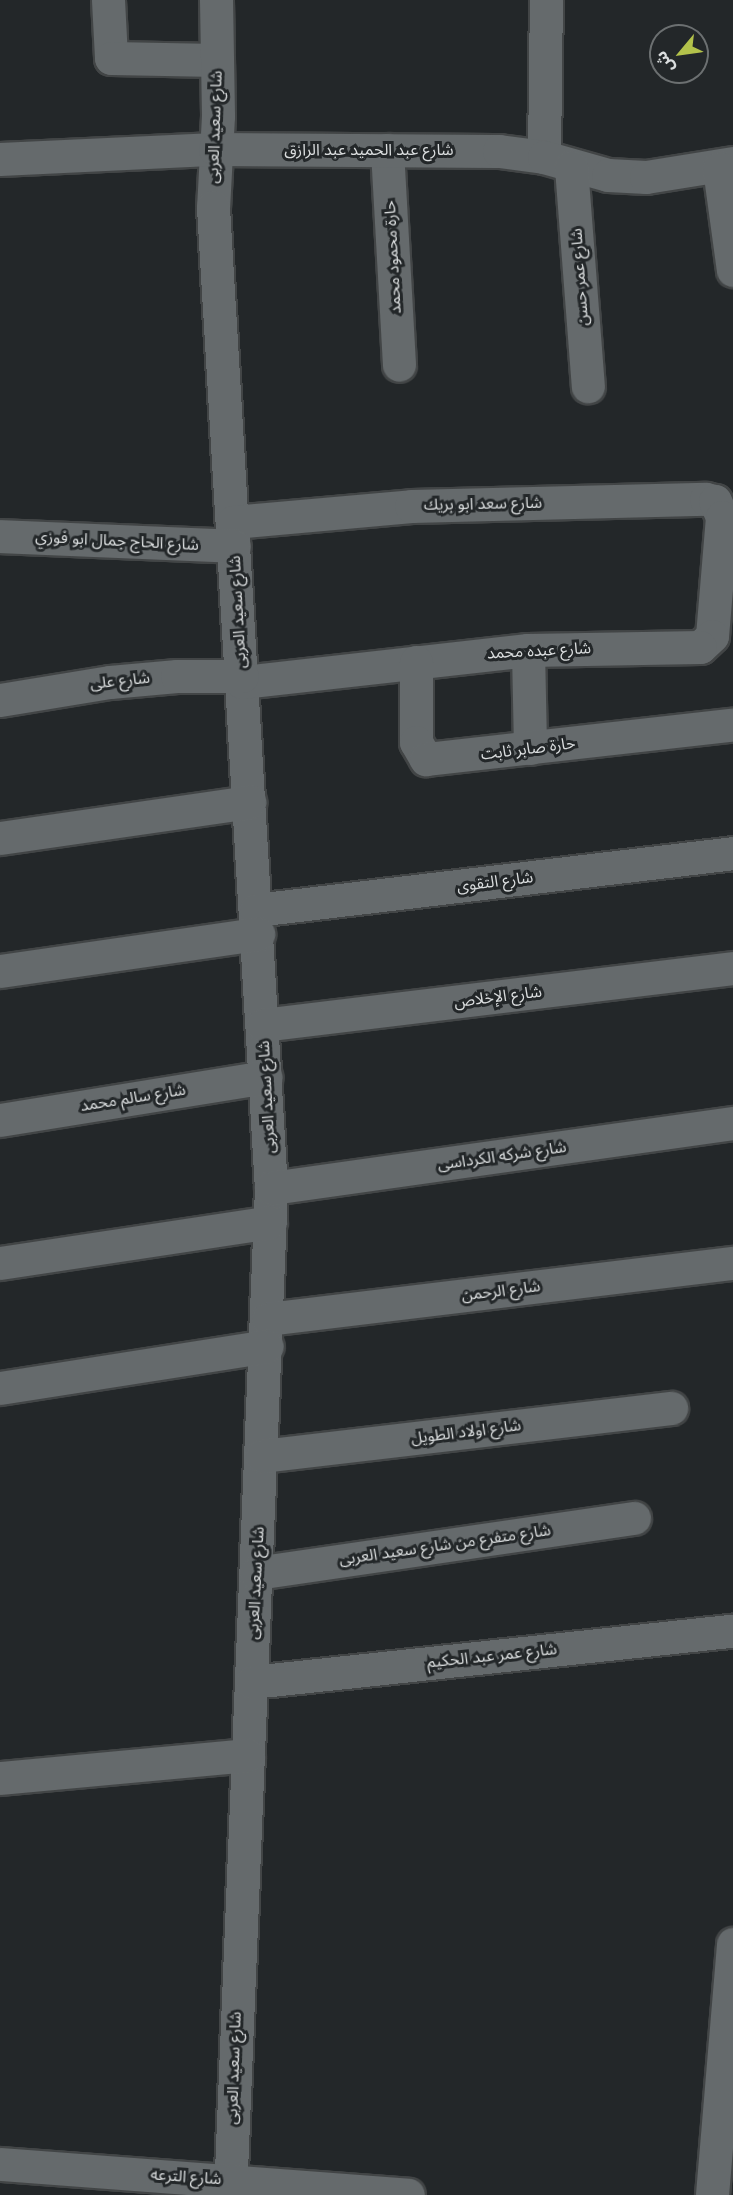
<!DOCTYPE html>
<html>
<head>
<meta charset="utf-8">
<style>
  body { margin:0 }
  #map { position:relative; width:733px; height:2195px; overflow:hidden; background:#232729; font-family:"Varela Round","Noto Sans Arabic",sans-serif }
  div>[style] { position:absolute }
  .roads { filter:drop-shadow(2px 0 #424546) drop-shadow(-2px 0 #424546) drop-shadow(0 2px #424546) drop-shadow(0 -2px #424546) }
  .minor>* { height:33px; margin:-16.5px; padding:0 16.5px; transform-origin:16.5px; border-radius:16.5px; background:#656a6c }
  span { translate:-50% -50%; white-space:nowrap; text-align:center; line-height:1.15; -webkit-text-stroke:6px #232729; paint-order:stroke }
  .street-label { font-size:16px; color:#daddde }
  .north { position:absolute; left:649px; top:24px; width:60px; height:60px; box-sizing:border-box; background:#232729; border:2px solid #6c7071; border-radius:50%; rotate:241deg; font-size:16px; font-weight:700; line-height:24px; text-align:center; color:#daddde }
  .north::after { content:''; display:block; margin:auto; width:21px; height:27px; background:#b3c24b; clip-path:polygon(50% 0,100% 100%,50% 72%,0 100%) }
</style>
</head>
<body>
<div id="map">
  <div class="roads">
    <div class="minor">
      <div style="left:108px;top:0;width:58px;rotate:87deg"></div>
      <div style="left:111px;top:58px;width:106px;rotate:1.1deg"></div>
      <div style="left:216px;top:0;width:116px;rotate:89deg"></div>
      <div style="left:218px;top:116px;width:91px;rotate:93.1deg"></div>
      <div style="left:213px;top:207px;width:983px;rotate:86.62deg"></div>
      <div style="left:271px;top:1188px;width:1008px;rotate:92.33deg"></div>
      <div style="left:387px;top:150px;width:215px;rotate:86.8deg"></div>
      <div style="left:544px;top:157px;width:157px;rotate:-89.3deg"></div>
      <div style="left:0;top:159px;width:215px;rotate:-2.7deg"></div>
      <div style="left:215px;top:149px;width:284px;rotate:0.4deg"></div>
      <div style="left:499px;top:151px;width:45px;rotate:7.6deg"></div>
      <div style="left:544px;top:157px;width:66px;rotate:15.7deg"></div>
      <div style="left:608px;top:175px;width:38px;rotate:3deg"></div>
      <div style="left:646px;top:177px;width:88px;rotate:-9.1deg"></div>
      <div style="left:571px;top:167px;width:220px;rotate:85.6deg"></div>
      <div style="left:719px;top:168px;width:103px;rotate:82.2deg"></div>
      <div style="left:233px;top:522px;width:179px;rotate:-5.1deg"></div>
      <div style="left:411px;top:506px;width:295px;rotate:-1.4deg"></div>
      <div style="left:706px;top:499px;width:9px;rotate:13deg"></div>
      <div style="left:715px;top:501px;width:17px;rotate:66deg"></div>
      <div style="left:722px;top:517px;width:119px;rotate:94.8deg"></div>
      <div style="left:712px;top:636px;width:16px;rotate:137deg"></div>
      <div style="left:700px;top:647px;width:172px;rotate:179deg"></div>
      <div style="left:528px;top:650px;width:288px;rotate:173.6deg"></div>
      <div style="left:0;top:536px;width:234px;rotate:2.4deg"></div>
      <div style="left:528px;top:650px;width:98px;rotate:88.8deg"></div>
      <div style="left:416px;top:662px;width:80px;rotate:90deg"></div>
      <div style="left:416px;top:742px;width:20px;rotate:60deg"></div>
      <div style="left:426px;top:759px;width:307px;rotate:-6.4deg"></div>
      <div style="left:0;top:700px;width:111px;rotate:-9.3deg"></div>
      <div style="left:110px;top:682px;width:67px;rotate:-5.1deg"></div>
      <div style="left:177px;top:676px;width:65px"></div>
      <div style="left:0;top:838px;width:252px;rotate:-8.2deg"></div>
      <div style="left:256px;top:910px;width:480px;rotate:-6.8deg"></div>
      <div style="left:0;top:971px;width:261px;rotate:-8.2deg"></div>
      <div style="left:263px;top:1025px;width:473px;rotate:-6.9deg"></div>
      <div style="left:0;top:1120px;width:269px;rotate:-9.2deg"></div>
      <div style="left:271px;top:1188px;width:467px;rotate:-8deg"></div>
      <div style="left:0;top:1263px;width:273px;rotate:-8.6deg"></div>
      <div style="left:268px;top:1319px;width:468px;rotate:-6.9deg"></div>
      <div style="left:0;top:1388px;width:270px;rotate:-8.9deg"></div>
      <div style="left:262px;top:1456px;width:412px;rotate:-6.7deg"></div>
      <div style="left:256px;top:1573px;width:382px;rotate:-8.3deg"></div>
      <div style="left:252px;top:1682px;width:484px;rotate:-6.1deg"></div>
      <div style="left:0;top:1778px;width:249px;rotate:-5.3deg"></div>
      <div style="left:0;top:2164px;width:409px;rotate:4.3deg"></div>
      <div style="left:712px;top:2195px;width:252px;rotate:-85.2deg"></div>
    </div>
  </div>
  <div class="street-label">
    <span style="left:215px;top:127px;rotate:-88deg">شارع سعيد العربى</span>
    <span style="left:369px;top:150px">شارع عبد الحميد عبد الرازق</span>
    <span style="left:393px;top:257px;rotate:-93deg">حارة محمود محمد</span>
    <span style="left:580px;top:277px;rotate:-94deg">شارع عمر حسن</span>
    <span style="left:483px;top:504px;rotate:-1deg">شارع سعد ابو بريك</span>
    <span style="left:117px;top:541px;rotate:3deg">شارع الحاج جمال ابو فوزي</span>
    <span style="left:238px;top:612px;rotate:-93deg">شارع سعيد العربى</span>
    <span style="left:539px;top:651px;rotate:-3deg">شارع عبده محمد</span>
    <span style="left:120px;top:681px;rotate:-6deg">شارع على</span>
    <span style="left:528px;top:749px;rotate:-7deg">حارة صابر ثابت</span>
    <span style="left:495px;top:882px;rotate:-7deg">شارع التقوى</span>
    <span style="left:498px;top:997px;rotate:-7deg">شارع الإخلاص</span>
    <span style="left:267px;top:1097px;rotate:-93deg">شارع سعيد العربى</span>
    <span style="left:133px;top:1098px;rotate:-9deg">شارع سالم محمد</span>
    <span style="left:502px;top:1156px;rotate:-8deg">شارع شركه الكرداسى</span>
    <span style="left:501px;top:1291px;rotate:-7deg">شارع الرحمن</span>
    <span style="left:466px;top:1432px;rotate:-7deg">شارع اولاد الطويل</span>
    <span style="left:445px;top:1545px;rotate:-8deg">شارع متفرع من شارع سعيد العربى</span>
    <span style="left:256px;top:1583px;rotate:-87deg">شارع سعيد العربى</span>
    <span style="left:492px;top:1656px;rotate:-6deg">شارع عمر عبد الحكيم</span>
    <span style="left:234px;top:2068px;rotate:-88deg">شارع سعيد العربى</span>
    <span style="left:186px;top:2177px;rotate:4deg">شارع الترعه</span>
  </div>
  <div class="north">ش</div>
</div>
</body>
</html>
